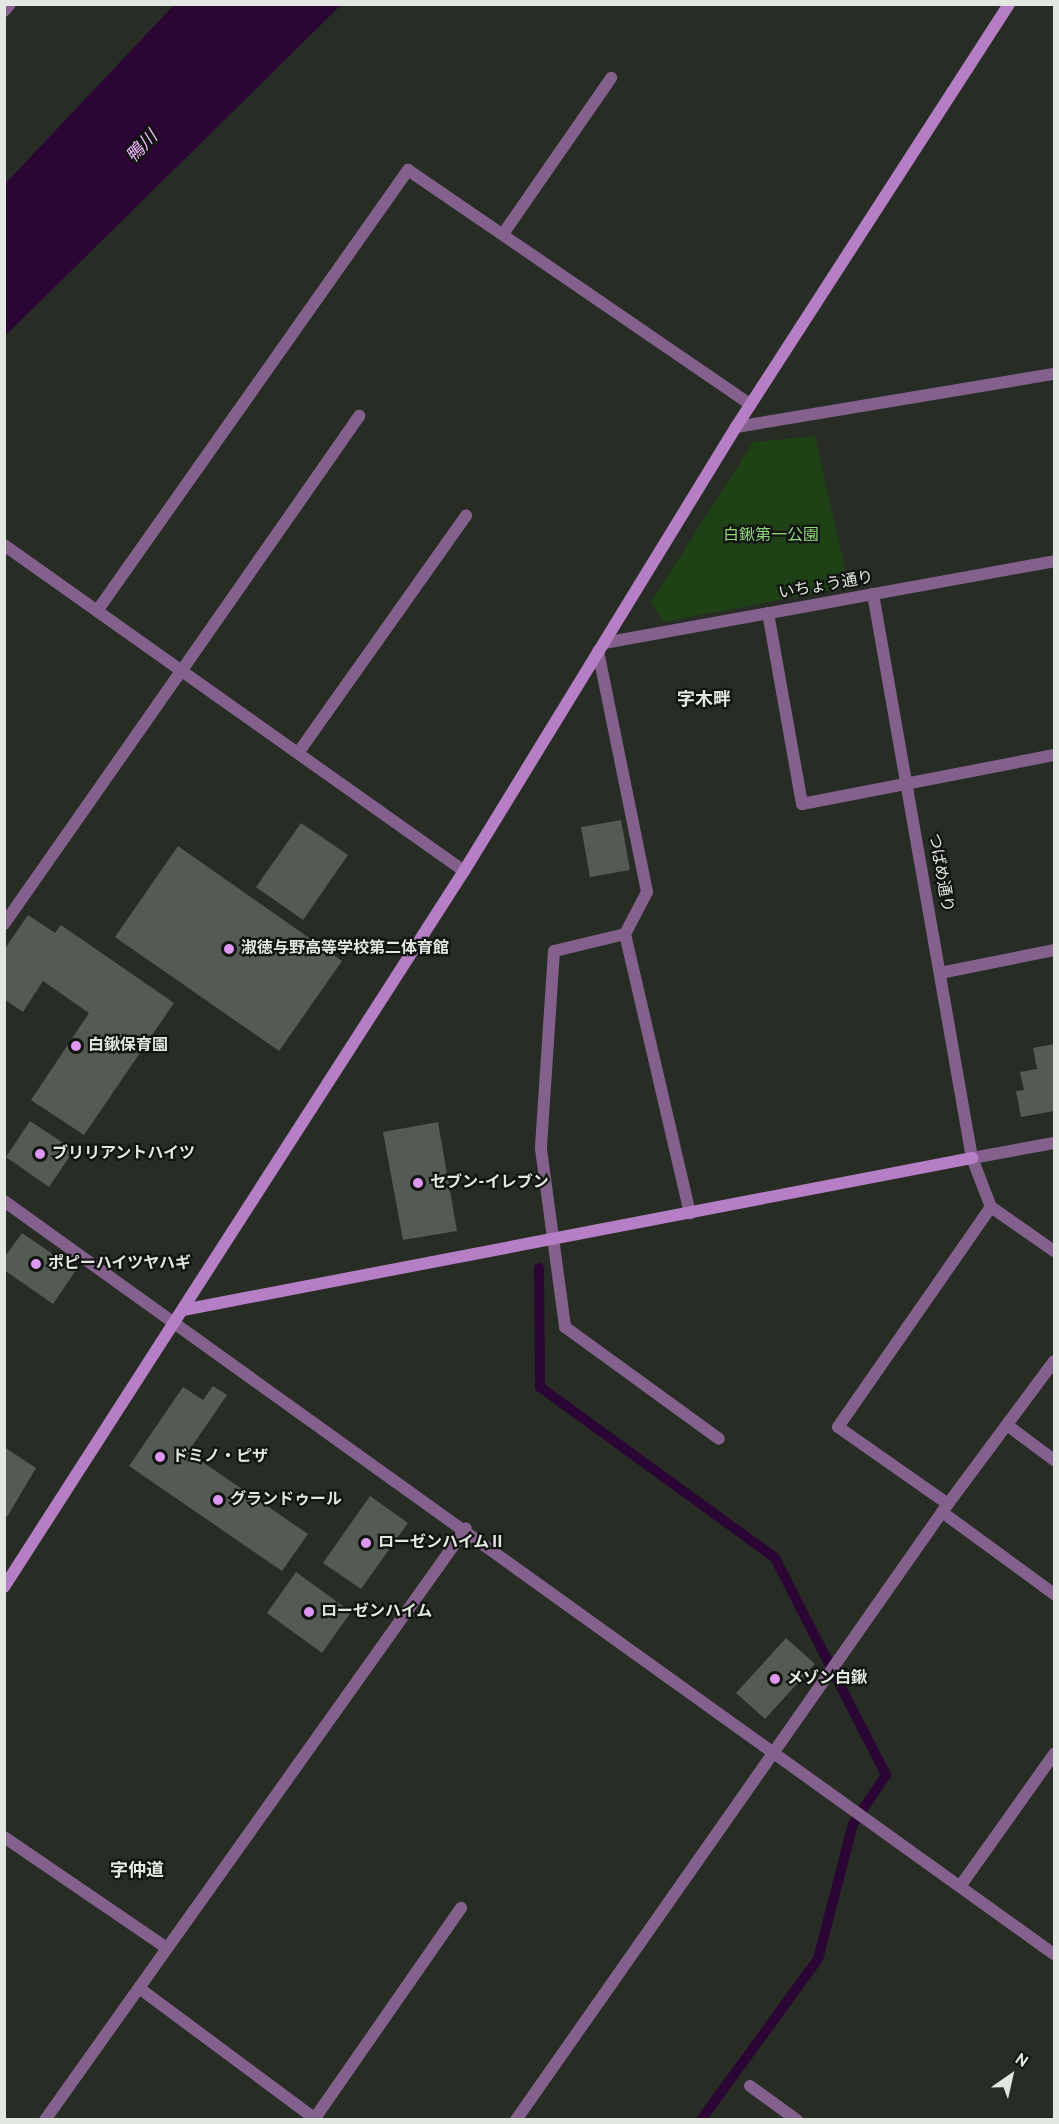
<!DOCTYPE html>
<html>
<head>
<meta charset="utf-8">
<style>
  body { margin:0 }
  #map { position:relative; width:1059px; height:2124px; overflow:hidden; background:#272d25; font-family:Overpass,"Noto Sans JP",sans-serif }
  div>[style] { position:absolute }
  .green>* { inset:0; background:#1e4115 }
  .water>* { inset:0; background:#2b0534 }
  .stream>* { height:10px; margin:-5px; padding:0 5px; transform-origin:5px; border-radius:5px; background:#2b0534 }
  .building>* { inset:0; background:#545b52 }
  .lane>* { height:12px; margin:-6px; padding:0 6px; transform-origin:6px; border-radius:6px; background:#84618d }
  .street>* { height:12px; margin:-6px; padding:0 6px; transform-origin:6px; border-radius:6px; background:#84618d }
  .secondary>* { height:12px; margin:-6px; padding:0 6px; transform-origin:6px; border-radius:6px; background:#b67ec5 }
  .dots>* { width:16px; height:16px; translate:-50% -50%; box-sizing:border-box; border:3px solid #111411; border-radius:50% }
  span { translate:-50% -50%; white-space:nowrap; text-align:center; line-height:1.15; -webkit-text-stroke:4.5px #111411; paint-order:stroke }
  .park-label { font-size:16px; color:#90d97e }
  .street-label { font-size:16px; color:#e3e7e2 }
  .poi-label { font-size:16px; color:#e3e7e2; font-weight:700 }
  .left { translate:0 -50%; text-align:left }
  .water-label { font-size:18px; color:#efb6fe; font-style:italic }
  .neighbourhood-label { font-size:18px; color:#e3e7e2; font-weight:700 }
  .frame { position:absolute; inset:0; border:6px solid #e3e7e2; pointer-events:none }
  .north { position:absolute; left:981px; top:2046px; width:60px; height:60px; -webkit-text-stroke:4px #111411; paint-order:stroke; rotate:34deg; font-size:16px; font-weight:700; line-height:24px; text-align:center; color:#e3e7e2 }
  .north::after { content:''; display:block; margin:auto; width:21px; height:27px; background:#e3e7e2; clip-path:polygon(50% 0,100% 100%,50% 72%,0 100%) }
</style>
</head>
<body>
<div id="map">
  <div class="green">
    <div style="clip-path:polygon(815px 436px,849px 587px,663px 622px,651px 602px,753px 442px)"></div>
  </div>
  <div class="water">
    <div style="clip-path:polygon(174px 5px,341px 5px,5px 336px,5px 184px)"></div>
  </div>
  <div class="stream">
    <div style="left:539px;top:1268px;width:119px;rotate:89.5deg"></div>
    <div style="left:540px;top:1387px;width:291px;rotate:36deg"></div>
    <div style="left:775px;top:1558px;width:244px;rotate:62.9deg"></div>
    <div style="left:886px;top:1775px;width:59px;rotate:124deg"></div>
    <div style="left:853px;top:1824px;width:139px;rotate:104.5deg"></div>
    <div style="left:818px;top:1959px;width:199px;rotate:126deg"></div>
  </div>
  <div class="building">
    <div style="clip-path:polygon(621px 820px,630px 870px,590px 877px,581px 827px)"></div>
    <div style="clip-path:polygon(301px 823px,348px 855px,303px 920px,256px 887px)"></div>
    <div style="clip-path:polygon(178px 846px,342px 961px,279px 1051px,115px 937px)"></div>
    <div style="clip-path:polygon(28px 915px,55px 933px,61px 925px,174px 1003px,84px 1135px,31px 1100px,89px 1013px,43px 981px,23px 1012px,4px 999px,4px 950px)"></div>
    <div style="clip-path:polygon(1054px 1044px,1054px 1111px,1021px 1117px,1016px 1091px,1024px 1090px,1020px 1072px,1037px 1069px,1033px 1048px)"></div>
    <div style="clip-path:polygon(30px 1121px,74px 1150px,49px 1187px,6px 1157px)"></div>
    <div style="clip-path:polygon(438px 1122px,457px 1231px,403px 1240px,383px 1132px)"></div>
    <div style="clip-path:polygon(22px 1233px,76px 1270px,53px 1304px,4px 1270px,4px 1258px)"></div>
    <div style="clip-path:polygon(213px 1386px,227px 1395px,188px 1452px,308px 1534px,282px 1571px,129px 1466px,183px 1387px,203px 1400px)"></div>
    <div style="clip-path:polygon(4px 1447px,36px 1468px,7px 1517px,4px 1515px)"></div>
    <div style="clip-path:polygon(370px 1496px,408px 1523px,361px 1589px,323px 1563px)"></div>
    <div style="clip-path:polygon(296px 1572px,351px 1612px,322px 1653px,267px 1613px)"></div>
    <div style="clip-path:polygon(786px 1638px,815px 1664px,765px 1719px,736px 1693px)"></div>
  </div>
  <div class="lane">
    <div style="left:503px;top:234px;width:190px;rotate:-55.3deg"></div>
    <div style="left:97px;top:611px;width:540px;rotate:-54.81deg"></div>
    <div style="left:408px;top:170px;width:414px;rotate:34.4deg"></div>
    <div style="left:182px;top:670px;width:310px;rotate:-55.1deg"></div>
    <div style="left:298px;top:753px;width:291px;rotate:-54.7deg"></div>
    <div style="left:625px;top:934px;width:73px;rotate:166.5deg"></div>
    <div style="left:554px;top:951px;width:198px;rotate:93.8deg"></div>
    <div style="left:541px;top:1149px;width:180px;rotate:82.3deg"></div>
    <div style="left:565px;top:1327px;width:190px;rotate:36deg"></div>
    <div style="left:961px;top:1885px;width:161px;rotate:-54.6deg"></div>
    <div style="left:750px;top:2086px;width:58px;rotate:35.9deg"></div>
    <div style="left:315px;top:2118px;width:256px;rotate:-55.2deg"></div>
  </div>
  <div class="street">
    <div style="left:4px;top:11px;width:9px;rotate:-49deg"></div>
    <div style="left:736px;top:427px;width:322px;rotate:-9.5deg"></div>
    <div style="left:4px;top:545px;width:564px;rotate:35.33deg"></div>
    <div style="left:873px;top:594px;width:573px;rotate:80.04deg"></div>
    <div style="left:972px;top:1158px;width:53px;rotate:68.8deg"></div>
    <div style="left:991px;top:1207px;width:77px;rotate:34.9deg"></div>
    <div style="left:768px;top:613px;width:194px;rotate:79.9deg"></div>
    <div style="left:802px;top:804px;width:257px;rotate:-11deg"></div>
    <div style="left:604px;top:643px;width:457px;rotate:-10.3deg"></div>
    <div style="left:598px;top:651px;width:246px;rotate:78.5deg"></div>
    <div style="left:647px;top:892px;width:47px;rotate:117.6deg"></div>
    <div style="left:625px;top:934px;width:287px;rotate:76.9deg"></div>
    <div style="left:4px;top:924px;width:310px;rotate:-55deg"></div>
    <div style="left:940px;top:973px;width:116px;rotate:-11.4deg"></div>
    <div style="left:972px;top:1158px;width:83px;rotate:-10.4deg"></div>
    <div style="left:4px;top:1201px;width:1292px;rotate:35.65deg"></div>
    <div style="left:1007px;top:1425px;width:59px;rotate:36.7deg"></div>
    <div style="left:948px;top:1504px;width:134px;rotate:-145deg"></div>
    <div style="left:838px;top:1427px;width:268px;rotate:-55.2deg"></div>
    <div style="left:942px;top:1512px;width:139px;rotate:36.2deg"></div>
    <div style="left:4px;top:1837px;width:197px;rotate:34.3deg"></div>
    <div style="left:139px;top:1988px;width:222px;rotate:36.6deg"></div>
    <div style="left:45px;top:2120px;width:726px;rotate:-54.58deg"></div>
    <div style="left:516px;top:2120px;width:742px;rotate:-54.98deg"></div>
    <div style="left:942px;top:1512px;width:188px;rotate:-53.4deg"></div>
  </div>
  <div class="secondary">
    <div style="left:183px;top:1310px;width:804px;rotate:-10.9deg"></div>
    <div style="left:4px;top:1587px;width:851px;rotate:-57.28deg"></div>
    <div style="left:464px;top:871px;width:521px;rotate:-58.51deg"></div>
    <div style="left:736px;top:427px;width:503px;rotate:-57.16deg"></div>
  </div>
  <div class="dots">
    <div style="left:229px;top:949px;background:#df98f2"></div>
    <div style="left:76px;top:1046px;background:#df98f2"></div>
    <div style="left:40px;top:1154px;background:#df98f2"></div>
    <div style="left:418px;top:1183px;background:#df98f2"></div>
    <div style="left:36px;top:1264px;background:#df98f2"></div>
    <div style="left:160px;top:1457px;background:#df98f2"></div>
    <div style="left:218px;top:1500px;background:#df98f2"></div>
    <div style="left:366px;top:1543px;background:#df98f2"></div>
    <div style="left:309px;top:1612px;background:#df98f2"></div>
    <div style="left:775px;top:1679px;background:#df98f2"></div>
  </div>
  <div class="park-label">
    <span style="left:771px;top:536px">白鍬第一公園</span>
  </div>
  <div class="street-label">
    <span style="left:826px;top:586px;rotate:-10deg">いちょう通り</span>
    <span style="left:940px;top:873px;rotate:80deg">つばめ通り</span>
  </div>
  <div class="poi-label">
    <span class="left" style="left:241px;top:949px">淑徳与野高等学校第二体育館</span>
    <span class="left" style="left:88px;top:1046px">白鍬保育園</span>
    <span class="left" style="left:52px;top:1154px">ブリリアントハイツ</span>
    <span class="left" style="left:430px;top:1183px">セブン-イレブン</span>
    <span class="left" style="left:48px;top:1264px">ポピーハイツヤハギ</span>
    <span class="left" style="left:172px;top:1457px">ドミノ・ピザ</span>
    <span class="left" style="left:230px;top:1500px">グランドゥール</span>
    <span class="left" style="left:378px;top:1543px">ローゼンハイムⅡ</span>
    <span class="left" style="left:321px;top:1612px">ローゼンハイム</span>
    <span class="left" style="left:787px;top:1679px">メゾン白鍬</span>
  </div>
  <div class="water-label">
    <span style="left:143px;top:148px;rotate:-46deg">鴨川</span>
  </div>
  <div class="neighbourhood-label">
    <span style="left:704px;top:701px">字木畔</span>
    <span style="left:137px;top:1872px">字仲道</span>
  </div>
  <div class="frame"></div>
  <div class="north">N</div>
</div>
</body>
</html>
